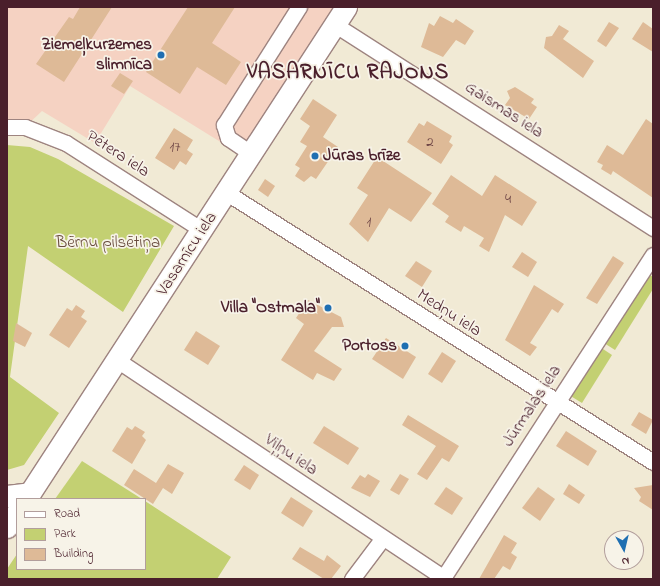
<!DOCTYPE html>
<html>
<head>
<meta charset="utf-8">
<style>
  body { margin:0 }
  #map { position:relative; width:660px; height:586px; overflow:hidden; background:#f1ead5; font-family:"Indie Flower",sans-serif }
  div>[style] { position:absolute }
  .built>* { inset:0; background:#f5d2c2 }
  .green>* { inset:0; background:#c3d072 }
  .building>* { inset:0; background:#deba97 }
  .roads { filter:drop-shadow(1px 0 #9e8480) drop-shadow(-1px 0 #9e8480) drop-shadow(0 1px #9e8480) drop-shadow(0 -1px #9e8480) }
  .street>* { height:15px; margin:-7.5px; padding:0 7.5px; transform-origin:7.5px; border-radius:7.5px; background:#fff }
  .secondary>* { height:21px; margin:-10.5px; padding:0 10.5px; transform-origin:10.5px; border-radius:10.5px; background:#fff }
  .dots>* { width:11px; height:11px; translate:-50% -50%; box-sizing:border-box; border:2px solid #f7f3e8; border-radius:50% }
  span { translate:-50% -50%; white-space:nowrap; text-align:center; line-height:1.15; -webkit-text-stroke:3.5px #f7f3e8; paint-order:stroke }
  .number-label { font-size:15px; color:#6f4646 }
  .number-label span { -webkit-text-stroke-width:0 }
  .poi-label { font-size:17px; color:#4a1f2b; font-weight:700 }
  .right { translate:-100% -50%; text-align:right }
  .left { translate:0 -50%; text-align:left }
  .street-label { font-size:17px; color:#4a1f2b }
  .park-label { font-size:17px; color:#684b3d }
  .district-label { font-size:21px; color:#4a1f2b; font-weight:700; letter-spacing:1px }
  .frame { position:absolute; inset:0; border:8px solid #4a1f2b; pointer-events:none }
  .legend { position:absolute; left:16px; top:498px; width:130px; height:72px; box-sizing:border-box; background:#f7f3e8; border:1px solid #b29e9c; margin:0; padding:5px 7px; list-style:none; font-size:12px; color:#4a1f2b }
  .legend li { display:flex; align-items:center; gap:8px; height:20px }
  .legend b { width:20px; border:1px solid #b29e9c }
  .north { position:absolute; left:604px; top:530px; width:40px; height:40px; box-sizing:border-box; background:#f7f3e8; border:1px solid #b29e9c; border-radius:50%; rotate:172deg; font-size:11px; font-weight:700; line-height:16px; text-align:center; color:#4a1f2b }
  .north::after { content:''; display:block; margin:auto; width:14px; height:18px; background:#1f6fb2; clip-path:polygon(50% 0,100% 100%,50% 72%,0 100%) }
</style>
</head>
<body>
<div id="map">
  <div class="built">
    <div style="clip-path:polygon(7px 7px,346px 7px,248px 159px,130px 86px,95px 143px,42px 111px,25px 127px,7px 127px)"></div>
  </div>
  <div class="green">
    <div style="clip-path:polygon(7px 145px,30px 147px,58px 159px,174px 226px,123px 312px,28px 246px,10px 377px,59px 413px,24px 465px,7px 470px)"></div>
    <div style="clip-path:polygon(647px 273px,653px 277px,653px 289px,615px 350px,604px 343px)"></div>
    <div style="clip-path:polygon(600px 347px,612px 355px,582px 403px,569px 395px)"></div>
    <div style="clip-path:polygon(82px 461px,142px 499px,55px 499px)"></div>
    <div style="clip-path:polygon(145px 501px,231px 557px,217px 579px,7px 579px,7px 569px,17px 554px,17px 569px,145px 569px)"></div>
  </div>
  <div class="building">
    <div style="clip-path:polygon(80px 7px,112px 7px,64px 82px,36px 64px,69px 17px,73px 19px)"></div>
    <div style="clip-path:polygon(188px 7px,235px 7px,212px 43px,241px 62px,226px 85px,197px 67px,180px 94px,146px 72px)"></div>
    <div style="clip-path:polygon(440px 16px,453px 23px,456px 19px,474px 31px,465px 45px,456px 40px,443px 57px,421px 47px,429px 23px,434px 26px)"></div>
    <div style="clip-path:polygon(609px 22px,619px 28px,606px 47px,597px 41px)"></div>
    <div style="clip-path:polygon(643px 22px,653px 29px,653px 52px,632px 39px)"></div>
    <div style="clip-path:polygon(559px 25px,569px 31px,563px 39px,594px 61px,583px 78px,544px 48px,546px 37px,552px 36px)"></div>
    <div style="clip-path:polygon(120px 73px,133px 81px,124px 94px,111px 86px)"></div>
    <div style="clip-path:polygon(515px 87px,534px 99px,531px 103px,537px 107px,529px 119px,505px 105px,510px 98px,507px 91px)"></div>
    <div style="clip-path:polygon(313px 99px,337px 115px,323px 137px,338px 147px,316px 179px,311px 176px,304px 182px,295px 176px,300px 168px,295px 165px,307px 146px,300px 142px,310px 126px,300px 119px)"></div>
    <div style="clip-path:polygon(646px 119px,653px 124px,653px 198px,613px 171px,611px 175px,601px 169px,603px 165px,597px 162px,607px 145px,623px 155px)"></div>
    <div style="clip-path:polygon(427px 121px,452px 136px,449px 142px,453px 145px,441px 164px,407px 142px,419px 123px,424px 126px)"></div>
    <div style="clip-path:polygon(174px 128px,193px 140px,187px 150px,193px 154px,186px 165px,180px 161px,174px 170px,155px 158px)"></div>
    <div style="clip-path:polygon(377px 157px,432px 193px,411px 222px,389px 208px,368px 242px,349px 224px,368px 195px,357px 188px)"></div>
    <div style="clip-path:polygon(451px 175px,482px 196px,495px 175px,537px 202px,522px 226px,505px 215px,489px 252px,479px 246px,484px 238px,464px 226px,461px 232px,445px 222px,449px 216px,432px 204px)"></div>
    <div style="clip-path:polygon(265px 179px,275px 186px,268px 197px,258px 190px)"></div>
    <div style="clip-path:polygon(522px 252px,537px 262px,528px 277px,512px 267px)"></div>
    <div style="clip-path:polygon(613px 256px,624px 263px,597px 304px,586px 298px)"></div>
    <div style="clip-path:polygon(416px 261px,432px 271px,422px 287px,405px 276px)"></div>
    <div style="clip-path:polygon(534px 285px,564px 304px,558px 313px,552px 309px,545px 320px,530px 343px,537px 347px,530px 356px,505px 340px)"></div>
    <div style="clip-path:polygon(308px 300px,341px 317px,344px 327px,332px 327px,314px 351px,342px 369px,334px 381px,317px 373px,313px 380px,281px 360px,304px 324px,296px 318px)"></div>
    <div style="clip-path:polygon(76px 305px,85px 311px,81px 317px,87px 321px,69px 348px,49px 335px,67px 308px,72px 311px)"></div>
    <div style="clip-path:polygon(16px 323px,32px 333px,25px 347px,13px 341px)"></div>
    <div style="clip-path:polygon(196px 331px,220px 346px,208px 365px,184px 350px)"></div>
    <div style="clip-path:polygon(386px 338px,416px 357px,403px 379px,372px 359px)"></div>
    <div style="clip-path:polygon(442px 352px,456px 361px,442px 383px,428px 374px)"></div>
    <div style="clip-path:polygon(639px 412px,653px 420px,646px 434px,631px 425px)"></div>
    <div style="clip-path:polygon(408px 415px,459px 446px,449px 462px,442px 458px,427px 480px,417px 474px,436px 446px,402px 425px)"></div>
    <div style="clip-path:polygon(135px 426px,145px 432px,142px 436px,146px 440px,132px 464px,112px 451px,127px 427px,132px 430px)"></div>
    <div style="clip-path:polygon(324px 426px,359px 448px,348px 465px,313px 443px)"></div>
    <div style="clip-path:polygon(566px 431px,597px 451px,588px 466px,556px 446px)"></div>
    <div style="clip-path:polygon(168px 464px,184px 473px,172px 494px,163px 488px,153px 504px,124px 485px,134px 469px,156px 483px)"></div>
    <div style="clip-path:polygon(244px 465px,259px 475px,250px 490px,234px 480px)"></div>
    <div style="clip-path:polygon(368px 474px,380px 481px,370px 497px,351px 488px,360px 475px,365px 478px)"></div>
    <div style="clip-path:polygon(400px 474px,409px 479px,399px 495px,390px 490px)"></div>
    <div style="clip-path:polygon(569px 484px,585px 495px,579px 504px,563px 494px)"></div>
    <div style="clip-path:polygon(653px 485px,653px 510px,639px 501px,641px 497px,634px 488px)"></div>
    <div style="clip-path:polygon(446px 487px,463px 498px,452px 515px,434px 504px)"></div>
    <div style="clip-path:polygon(538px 487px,555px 499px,540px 521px,522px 508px)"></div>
    <div style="clip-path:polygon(291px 497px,313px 511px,303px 527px,281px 513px)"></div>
    <div style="clip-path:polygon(504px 535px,517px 543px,511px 553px,517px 557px,510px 570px,503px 566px,494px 579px,479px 579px)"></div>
    <div style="clip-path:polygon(300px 547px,324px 561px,327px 555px,341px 566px,331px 579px,324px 579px,292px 559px)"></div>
  </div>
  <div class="roads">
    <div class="street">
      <div style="left:334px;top:24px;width:379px;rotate:32.6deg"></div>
      <div style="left:7px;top:127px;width:18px"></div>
      <div style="left:25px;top:127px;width:44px;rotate:21.3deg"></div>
      <div style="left:66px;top:143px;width:161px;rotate:32.6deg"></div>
      <div style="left:252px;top:154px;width:29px;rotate:-146deg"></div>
      <div style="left:228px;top:138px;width:14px;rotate:-107deg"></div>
      <div style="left:224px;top:125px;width:140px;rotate:-57.6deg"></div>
      <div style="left:227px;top:193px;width:504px;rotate:32.27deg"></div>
      <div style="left:117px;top:360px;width:394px;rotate:33.7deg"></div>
      <div style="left:443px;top:578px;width:385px;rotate:-57deg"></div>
      <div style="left:352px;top:579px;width:50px;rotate:-53.1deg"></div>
    </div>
    <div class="secondary">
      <div style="left:7px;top:496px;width:23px;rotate:-7deg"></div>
      <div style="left:26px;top:499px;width:587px;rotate:-56.96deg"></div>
      <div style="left:7px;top:527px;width:18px;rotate:-56deg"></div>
    </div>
  </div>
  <div class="dots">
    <div style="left:161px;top:55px;background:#1f6fb2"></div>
    <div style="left:315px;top:156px;background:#1f6fb2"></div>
    <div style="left:328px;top:308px;background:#1f6fb2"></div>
    <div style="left:405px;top:346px;background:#1f6fb2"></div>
  </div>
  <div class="number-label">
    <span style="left:430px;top:143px">2</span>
    <span style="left:175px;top:148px">17</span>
    <span style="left:508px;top:200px">4</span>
    <span style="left:369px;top:223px">1</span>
  </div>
  <div class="poi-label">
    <span class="right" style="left:152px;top:55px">Ziemeļkurzemes<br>slimnīca</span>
    <span class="left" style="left:323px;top:156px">Jūras brīze</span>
    <span class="right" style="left:320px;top:308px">Villa "Ostmala"</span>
    <span class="right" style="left:397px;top:346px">Portoss</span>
  </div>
  <div class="street-label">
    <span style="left:504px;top:110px;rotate:33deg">Gaismas iela</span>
    <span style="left:118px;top:154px;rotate:33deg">Pētera iela</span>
    <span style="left:187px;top:254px;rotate:-57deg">Vasarnīcu iela</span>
    <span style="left:449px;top:313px;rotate:33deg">Medņu iela</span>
    <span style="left:532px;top:406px;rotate:-57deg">Jūrmalas iela</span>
    <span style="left:291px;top:455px;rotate:34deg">Viļņu iela</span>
  </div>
  <div class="park-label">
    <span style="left:108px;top:243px">Bērnu pilsētiņa</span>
  </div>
  <div class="district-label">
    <span style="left:348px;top:73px">VASARNĪCU RAJONS</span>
  </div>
  <div class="frame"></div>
  <ul class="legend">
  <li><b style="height:5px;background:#fff"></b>Road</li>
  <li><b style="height:11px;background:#c3d072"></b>Park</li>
  <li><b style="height:11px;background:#deba97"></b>Building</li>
  </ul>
  <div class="north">N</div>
</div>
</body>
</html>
